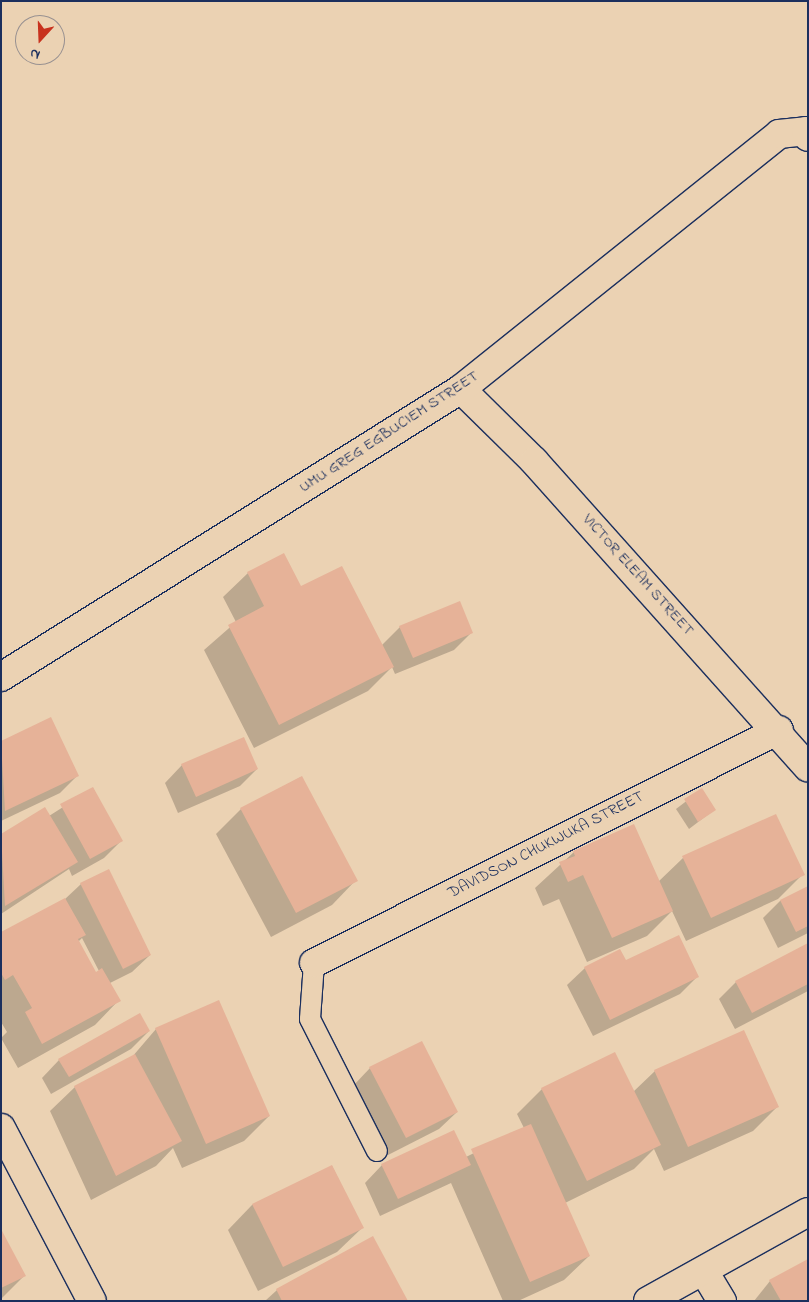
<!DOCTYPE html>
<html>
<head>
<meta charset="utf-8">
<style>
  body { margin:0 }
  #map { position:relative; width:809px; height:1302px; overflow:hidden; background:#ebd2b3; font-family:"Indie Flower",sans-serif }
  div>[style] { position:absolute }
  .shadow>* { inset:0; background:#0003 }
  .building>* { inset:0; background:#e6b298 }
  .roads { filter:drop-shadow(1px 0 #1b2f5e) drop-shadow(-1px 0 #1b2f5e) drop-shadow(0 1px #1b2f5e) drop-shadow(0 -1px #1b2f5e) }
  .lane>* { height:20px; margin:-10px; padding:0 10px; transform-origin:10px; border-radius:10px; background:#ebd2b3 }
  .street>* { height:28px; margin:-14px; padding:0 14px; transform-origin:14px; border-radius:14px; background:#ebd2b3 }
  span { translate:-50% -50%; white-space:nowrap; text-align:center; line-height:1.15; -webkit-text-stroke:5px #ebd2b3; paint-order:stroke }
  .street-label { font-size:16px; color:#1b2f5e }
  .frame { position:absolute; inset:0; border:2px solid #1b2f5e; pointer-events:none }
  .north { position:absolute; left:15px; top:15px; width:50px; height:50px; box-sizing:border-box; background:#ebd2b3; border:1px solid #989191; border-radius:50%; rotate:200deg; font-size:14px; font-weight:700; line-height:20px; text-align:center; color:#1b2f5e }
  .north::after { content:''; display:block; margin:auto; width:18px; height:22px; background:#c8321e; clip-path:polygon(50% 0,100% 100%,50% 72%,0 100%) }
</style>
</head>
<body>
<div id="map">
  <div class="shadow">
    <div style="clip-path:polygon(248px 573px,300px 588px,381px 646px,400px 627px,472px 632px,454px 650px,395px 674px,392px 667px,368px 691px,254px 748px,204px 650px,236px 622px,223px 597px)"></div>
    <div style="clip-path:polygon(1px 742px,77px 776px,60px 793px,1px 821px)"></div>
    <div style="clip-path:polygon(182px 765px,257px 769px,240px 786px,178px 813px,165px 783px)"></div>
    <div style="clip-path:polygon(301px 777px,356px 880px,332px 905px,271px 937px,216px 834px,241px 809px)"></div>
    <div style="clip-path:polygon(93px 788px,121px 841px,104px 858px,72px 876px,69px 869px,1px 914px,1px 835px,49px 816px)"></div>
    <div style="clip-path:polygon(701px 790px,714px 810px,689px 829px,676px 809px)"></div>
    <div style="clip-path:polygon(574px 852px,658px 882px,683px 858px,803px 874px,778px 899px,686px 941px,672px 911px,647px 936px,587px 962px,559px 899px,543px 906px,535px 888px)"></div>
    <div style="clip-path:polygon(evenodd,81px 884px,150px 955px,132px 972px,110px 983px,119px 1000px,95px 1025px,18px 1068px,1px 1038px,7px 1032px,1px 1022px,1px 934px,64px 900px,81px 884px,82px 938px,99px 971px,95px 973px,78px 942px,82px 938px)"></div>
    <div style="clip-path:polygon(808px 887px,808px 933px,778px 948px,763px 918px,780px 901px)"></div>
    <div style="clip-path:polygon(808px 945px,808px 991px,735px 1029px,719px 999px,736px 982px)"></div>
    <div style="clip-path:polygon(625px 962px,698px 976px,680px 994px,593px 1036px,567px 985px,585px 968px)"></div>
    <div style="clip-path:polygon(156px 1029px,269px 1116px,244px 1141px,182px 1168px,173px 1148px,156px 1166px,91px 1200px,50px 1111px,75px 1087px,132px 1057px)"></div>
    <div style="clip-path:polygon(149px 1031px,131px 1049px,51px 1094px,42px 1078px,59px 1060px)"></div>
    <div style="clip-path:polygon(614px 1054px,633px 1092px,655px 1071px,777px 1107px,753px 1131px,664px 1171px,654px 1149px,634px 1169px,565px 1203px,589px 1256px,564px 1280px,518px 1301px,503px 1301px,451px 1183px,380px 1216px,365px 1183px,382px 1165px,466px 1157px,524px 1128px,517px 1114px,542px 1089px)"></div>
    <div style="clip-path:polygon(370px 1068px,457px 1112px,439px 1129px,388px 1155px,353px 1086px)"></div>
    <div style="clip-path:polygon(332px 1166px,362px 1228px,337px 1252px,258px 1291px,228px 1230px,252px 1205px)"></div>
    <div style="clip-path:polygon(1px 1232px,24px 1276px,1px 1299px)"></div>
    <div style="clip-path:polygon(770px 1281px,808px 1301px,754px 1301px)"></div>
    <div style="clip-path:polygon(277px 1290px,407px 1301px,265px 1301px)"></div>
  </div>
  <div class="building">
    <div style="clip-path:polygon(284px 553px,301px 586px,342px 566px,394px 667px,279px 725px,228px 625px,264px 606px,247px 572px)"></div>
    <div style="clip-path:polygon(460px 601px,473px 633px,413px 658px,399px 626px)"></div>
    <div style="clip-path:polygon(51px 717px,79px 776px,5px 811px,1px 741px)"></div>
    <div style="clip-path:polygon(244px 737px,258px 769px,196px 797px,181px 764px)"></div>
    <div style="clip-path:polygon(302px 776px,358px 881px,296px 913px,240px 808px)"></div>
    <div style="clip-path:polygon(93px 787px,123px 841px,90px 859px,60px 804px)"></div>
    <div style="clip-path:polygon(702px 788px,716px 810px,698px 822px,684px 799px)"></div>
    <div style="clip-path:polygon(45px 807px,78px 862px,5px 906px,1px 834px)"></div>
    <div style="clip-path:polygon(776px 814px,805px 875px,711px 918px,682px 856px)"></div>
    <div style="clip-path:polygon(634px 824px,673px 911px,612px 938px,583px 875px,568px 882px,559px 862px,575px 856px,573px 851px)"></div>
    <div style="clip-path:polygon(109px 869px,151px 955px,123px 969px,80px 883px)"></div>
    <div style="clip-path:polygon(808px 886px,808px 926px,796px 932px,780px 900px)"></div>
    <div style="clip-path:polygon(65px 898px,86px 935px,78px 939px,96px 972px,102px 968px,121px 1001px,42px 1044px,25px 1012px,32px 1008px,13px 975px,5px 980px,1px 973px,1px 932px)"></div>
    <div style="clip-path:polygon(679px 935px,699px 977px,610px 1020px,584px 967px,620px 949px,626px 960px)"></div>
    <div style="clip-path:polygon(808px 943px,808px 984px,752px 1013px,735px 981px)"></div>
    <div style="clip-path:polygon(219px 1000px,270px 1116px,206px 1144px,155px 1028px)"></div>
    <div style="clip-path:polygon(140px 1013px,150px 1031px,69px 1077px,58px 1059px)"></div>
    <div style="clip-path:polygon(744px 1030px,779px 1107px,688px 1147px,654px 1070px)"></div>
    <div style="clip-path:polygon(422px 1041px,458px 1112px,406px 1138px,369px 1067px)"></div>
    <div style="clip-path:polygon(615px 1052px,661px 1145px,587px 1181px,541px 1088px)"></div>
    <div style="clip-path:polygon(135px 1054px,182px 1141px,116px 1176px,74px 1086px)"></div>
    <div style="clip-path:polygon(531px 1124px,590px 1256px,530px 1282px,471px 1149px)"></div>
    <div style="clip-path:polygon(454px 1130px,471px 1165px,398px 1199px,381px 1164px)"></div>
    <div style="clip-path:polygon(332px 1165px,364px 1228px,283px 1267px,252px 1204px)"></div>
    <div style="clip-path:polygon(1px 1229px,26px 1276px,1px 1288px)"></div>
    <div style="clip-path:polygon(373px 1236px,408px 1301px,282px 1301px,276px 1289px)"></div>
    <div style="clip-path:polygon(808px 1259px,808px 1301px,781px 1301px,769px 1280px)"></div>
  </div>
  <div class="roads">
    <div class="lane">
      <div style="left:314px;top:963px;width:56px;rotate:94.1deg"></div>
      <div style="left:310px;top:1019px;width:148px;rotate:63.1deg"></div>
    </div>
    <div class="street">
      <div style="left:461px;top:389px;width:103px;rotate:44.6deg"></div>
      <div style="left:534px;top:461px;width:411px;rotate:48.2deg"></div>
      <div style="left:1px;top:677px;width:543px;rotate:-32.05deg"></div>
      <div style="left:461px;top:389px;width:408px;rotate:-38.7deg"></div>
      <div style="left:779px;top:134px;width:27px;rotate:-6deg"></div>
      <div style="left:806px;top:131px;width:6px;rotate:72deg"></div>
      <div style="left:314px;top:963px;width:520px;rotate:-26.61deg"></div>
      <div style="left:1px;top:1128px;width:195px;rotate:62.3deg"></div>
      <div style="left:705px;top:1273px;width:33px;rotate:59deg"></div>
      <div style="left:648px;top:1301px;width:183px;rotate:-29.1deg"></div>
    </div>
  </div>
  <div class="street-label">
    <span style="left:389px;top:432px;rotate:-33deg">UMU GREG EGBUCIEM STREET</span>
    <span style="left:638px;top:575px;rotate:48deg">VICTOR ELEAM STREET</span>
    <span style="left:546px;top:845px;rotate:-27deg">DAVIDSON CHUKWUKA STREET</span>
  </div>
  <div class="frame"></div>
  <div class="north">N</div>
</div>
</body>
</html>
